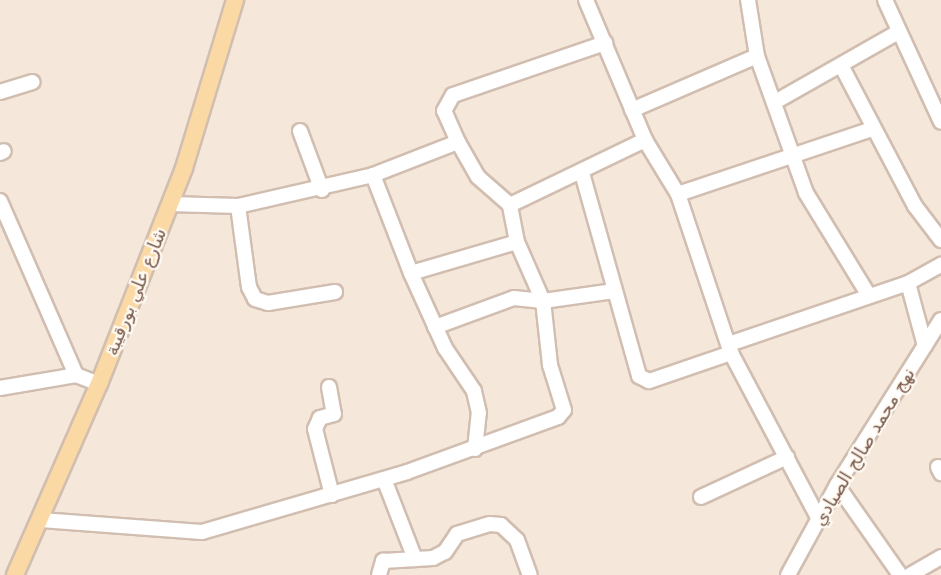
<!DOCTYPE html>
<html>
<head>
<meta charset="utf-8">
<style>
  body { margin:0 }
  #map { position:relative; width:941px; height:575px; overflow:hidden; background:#fdf6ec; font-family:"DejaVu Sans",Cairo,sans-serif }
  div>[style] { position:absolute }
  .residential>* { inset:0; background:#f5e8da }
  .roads { filter:drop-shadow(2px 0 #d1beb0) drop-shadow(-2px 0 #d1beb0) drop-shadow(0 2px #d1beb0) drop-shadow(0 -2px #d1beb0) }
  .minor>* { height:14px; margin:-7px; padding:0 7px; transform-origin:7px; border-radius:7px; background:#fff }
  .major>* { height:16px; margin:-8px; padding:0 8px; transform-origin:8px; border-radius:8px; background:#fbd9a5 }
  span { translate:-50% -50%; white-space:nowrap; text-align:center; line-height:1.15; -webkit-text-stroke:4.5px #fffaf3; paint-order:stroke }
  .street-label { font-size:18px; color:#7a5c4d }
</style>
</head>
<body>
<div id="map">
  <div class="residential">
    <div style="clip-path:polygon(0 0,941px 0,941px 575px,0 575px)"></div>
  </div>
  <div class="roads">
    <div class="minor">
      <div style="left:586px;top:0;width:152px;rotate:67.1deg"></div>
      <div style="left:645px;top:140px;width:63px;rotate:58.6deg"></div>
      <div style="left:678px;top:194px;width:168px;rotate:71.6deg"></div>
      <div style="left:731px;top:353px;width:188px;rotate:62.1deg"></div>
      <div style="left:748px;top:0;width:57px;rotate:80.9deg"></div>
      <div style="left:757px;top:56px;width:145px;rotate:70.3deg"></div>
      <div style="left:806px;top:193px;width:119px;rotate:58.5deg"></div>
      <div style="left:885px;top:0;width:134px;rotate:65.3deg"></div>
      <div style="left:842px;top:67px;width:157px;rotate:62.3deg"></div>
      <div style="left:915px;top:206px;width:43px;rotate:52.6deg"></div>
      <div style="left:0;top:92px;width:34px;rotate:-17deg"></div>
      <div style="left:775px;top:102px;width:142px;rotate:-29.6deg"></div>
      <div style="left:632px;top:110px;width:136px;rotate:-23.4deg"></div>
      <div style="left:300px;top:131px;width:63px;rotate:69.6deg"></div>
      <div style="left:458px;top:142px;width:40px;rotate:60.3deg"></div>
      <div style="left:478px;top:177px;width:43px;rotate:41.2deg"></div>
      <div style="left:0;top:153px;width:4px;rotate:-27deg"></div>
      <div style="left:582px;top:173px;width:211px;rotate:74.3deg"></div>
      <div style="left:639px;top:376px;width:11px;rotate:27deg"></div>
      <div style="left:649px;top:381px;width:87px;rotate:-18.9deg"></div>
      <div style="left:373px;top:175px;width:105px;rotate:68.8deg"></div>
      <div style="left:678px;top:194px;width:205px;rotate:-18.5deg"></div>
      <div style="left:0;top:201px;width:190px;rotate:66.4deg"></div>
      <div style="left:170px;top:204px;width:68px;rotate:1.7deg"></div>
      <div style="left:238px;top:206px;width:139px;rotate:-12.9deg"></div>
      <div style="left:373px;top:175px;width:91px;rotate:-21.2deg"></div>
      <div style="left:458px;top:142px;width:34px;rotate:-114deg"></div>
      <div style="left:444px;top:111px;width:18px;rotate:-61deg"></div>
      <div style="left:453px;top:95px;width:161px;rotate:-18.9deg"></div>
      <div style="left:238px;top:206px;width:82px;rotate:82.3deg"></div>
      <div style="left:249px;top:287px;width:13px;rotate:63deg"></div>
      <div style="left:255px;top:299px;width:14px;rotate:17deg"></div>
      <div style="left:268px;top:303px;width:68px;rotate:-9.3deg"></div>
      <div style="left:908px;top:283px;width:65px;rotate:74.9deg"></div>
      <div style="left:435px;top:327px;width:84px;rotate:-20.2deg"></div>
      <div style="left:514px;top:298px;width:29px;rotate:6deg"></div>
      <div style="left:543px;top:301px;width:72px;rotate:-8deg"></div>
      <div style="left:729px;top:344px;width:189px;rotate:-18.8deg"></div>
      <div style="left:908px;top:283px;width:38px;rotate:-29deg"></div>
      <div style="left:329px;top:387px;width:27px;rotate:80deg"></div>
      <div style="left:334px;top:414px;width:15px;rotate:164deg"></div>
      <div style="left:320px;top:418px;width:12px;rotate:114deg"></div>
      <div style="left:315px;top:429px;width:68px;rotate:75.6deg"></div>
      <div style="left:0;top:388px;width:77px;rotate:-9.7deg"></div>
      <div style="left:76px;top:375px;width:25px;rotate:21deg"></div>
      <div style="left:475px;top:449px;width:36px;rotate:-84deg"></div>
      <div style="left:479px;top:413px;width:23px;rotate:-103deg"></div>
      <div style="left:474px;top:391px;width:52px;rotate:-124deg"></div>
      <div style="left:445px;top:348px;width:82px;rotate:-114.4deg"></div>
      <div style="left:411px;top:273px;width:110px;rotate:-16.3deg"></div>
      <div style="left:938px;top:467px;width:7px;rotate:63deg"></div>
      <div style="left:384px;top:479px;width:86px;rotate:68.8deg"></div>
      <div style="left:837px;top:485px;width:110px;rotate:55deg"></div>
      <div style="left:701px;top:497px;width:95px;rotate:-24.9deg"></div>
      <div style="left:41px;top:520px;width:161px;rotate:4.3deg"></div>
      <div style="left:202px;top:532px;width:214px;rotate:-16.3deg"></div>
      <div style="left:407px;top:472px;width:161px;rotate:-20deg"></div>
      <div style="left:558px;top:417px;width:9px;rotate:-49deg"></div>
      <div style="left:564px;top:410px;width:47px;rotate:-107.3deg"></div>
      <div style="left:550px;top:365px;width:64px;rotate:-96.2deg"></div>
      <div style="left:543px;top:301px;width:64px;rotate:-113.8deg"></div>
      <div style="left:517px;top:242px;width:38px;rotate:-101deg"></div>
      <div style="left:510px;top:205px;width:150px;rotate:-25.7deg"></div>
      <div style="left:379px;top:575px;width:15px;rotate:-74deg"></div>
      <div style="left:383px;top:561px;width:50px;rotate:-3.4deg"></div>
      <div style="left:433px;top:558px;width:13px;rotate:-27deg"></div>
      <div style="left:445px;top:552px;width:22px;rotate:-56deg"></div>
      <div style="left:457px;top:534px;width:34px;rotate:-17deg"></div>
      <div style="left:490px;top:524px;width:11px;rotate:5deg"></div>
      <div style="left:501px;top:525px;width:22px;rotate:43deg"></div>
      <div style="left:517px;top:540px;width:37px;rotate:70deg"></div>
      <div style="left:788px;top:575px;width:102px;rotate:-61.4deg"></div>
      <div style="left:837px;top:485px;width:195px;rotate:-57.8deg"></div>
      <div style="left:910px;top:575px;width:36px;rotate:-30deg"></div>
    </div>
    <div class="major">
      <div style="left:15px;top:575px;width:209px;rotate:-66.3deg"></div>
      <div style="left:99px;top:384px;width:232px;rotate:-68.5deg"></div>
      <div style="left:184px;top:168px;width:176px;rotate:-73.1deg"></div>
    </div>
  </div>
  <div class="street-label">
    <span style="left:136px;top:292px;rotate:-68deg">شارع علي بورقيبة</span>
    <span style="left:864px;top:447px;rotate:-59deg">نهج محمد صالح الصيادي</span>
  </div>
</div>
</body>
</html>
